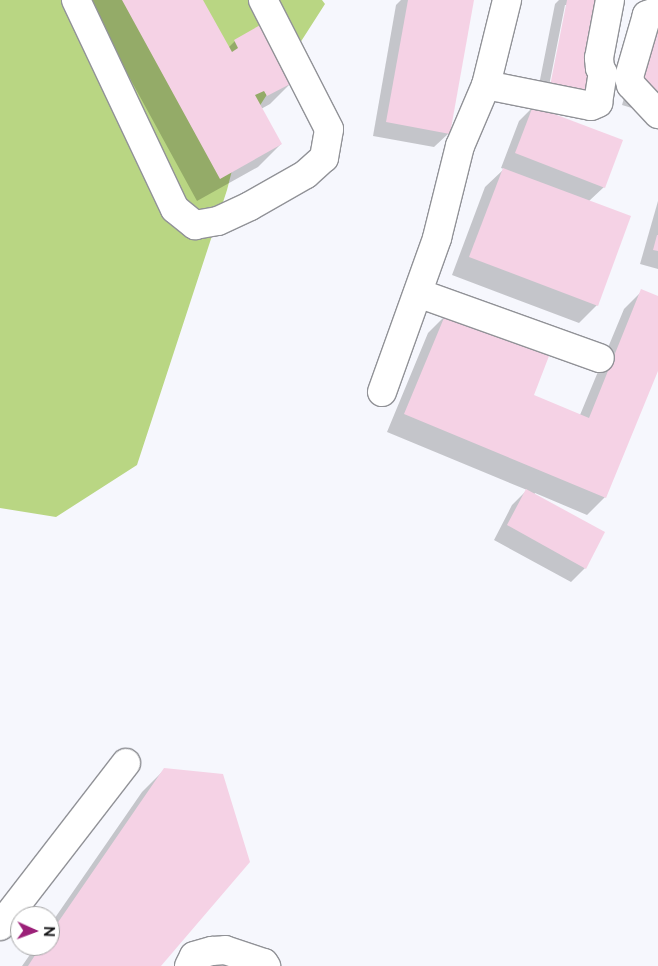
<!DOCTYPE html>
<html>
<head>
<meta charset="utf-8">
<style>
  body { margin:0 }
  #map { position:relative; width:658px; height:966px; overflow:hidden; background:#f6f7fd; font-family:Raleway,sans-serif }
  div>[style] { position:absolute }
  .green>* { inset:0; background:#b9d683 }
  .shadow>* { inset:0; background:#0003 }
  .building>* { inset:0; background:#f5d2e5 }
  .roads { filter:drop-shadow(1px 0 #919297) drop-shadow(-1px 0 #919297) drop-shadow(0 1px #919297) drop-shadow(0 -1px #919297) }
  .minor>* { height:28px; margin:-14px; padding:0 14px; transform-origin:14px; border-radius:14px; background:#fff }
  span { translate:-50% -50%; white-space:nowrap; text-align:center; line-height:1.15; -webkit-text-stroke:4.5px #fff; paint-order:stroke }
  .north { position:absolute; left:10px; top:906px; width:50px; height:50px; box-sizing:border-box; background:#fff; border:1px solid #a2a2a3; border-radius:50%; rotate:92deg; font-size:14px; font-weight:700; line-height:20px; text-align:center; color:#161618 }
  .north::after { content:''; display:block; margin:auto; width:18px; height:22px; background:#9b2078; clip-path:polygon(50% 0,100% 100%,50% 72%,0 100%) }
</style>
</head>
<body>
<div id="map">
  <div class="green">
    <div style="clip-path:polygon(0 0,322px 0,325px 4px,241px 135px,227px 190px,137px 465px,56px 517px,0 508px)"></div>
  </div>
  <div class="shadow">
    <div style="clip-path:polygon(87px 0,202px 0,228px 48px,235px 41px,293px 81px,270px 104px,261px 109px,281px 144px,258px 167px,197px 201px)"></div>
    <div style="clip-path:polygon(401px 0,465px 0,449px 133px,434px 147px,373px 136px,396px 5px)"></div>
    <div style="clip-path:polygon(evenodd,559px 0,603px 0,589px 76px,535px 105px,555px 4px,559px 0,565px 5px,567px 5px,549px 97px,547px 96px,565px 5px)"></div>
    <div style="clip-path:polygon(658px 20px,658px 116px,622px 105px,642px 36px)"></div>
    <div style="clip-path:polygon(533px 107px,604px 187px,589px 201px,597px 305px,579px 323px,452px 275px,485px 187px,504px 169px,501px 168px,519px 121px)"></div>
    <div style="clip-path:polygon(658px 201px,658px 269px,640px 264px)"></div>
    <div style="clip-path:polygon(642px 291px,658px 298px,658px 368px,605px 497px,587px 515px,535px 493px,534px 495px,585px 568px,571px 582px,494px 540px,512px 505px,527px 490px,387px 432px,428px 333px,446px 315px,532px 396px,580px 415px,624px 309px)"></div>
    <div style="clip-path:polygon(165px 769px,160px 966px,22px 966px,36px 946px,50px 946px,50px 925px,142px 792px)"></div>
  </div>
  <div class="building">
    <div style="clip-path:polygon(122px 0,203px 0,232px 52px,238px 48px,234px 40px,262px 24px,294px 82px,267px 96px,264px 91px,255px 95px,282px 144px,220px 179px)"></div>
    <div style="clip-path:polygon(408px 0,474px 0,450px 134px,386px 122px)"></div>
    <div style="clip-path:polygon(567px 0,604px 0,593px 101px,549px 91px)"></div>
    <div style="clip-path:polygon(658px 25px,658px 93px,639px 87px)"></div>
    <div style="clip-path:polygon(533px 106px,623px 140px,605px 188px,515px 153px)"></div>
    <div style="clip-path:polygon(503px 168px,631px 216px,598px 306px,469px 257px)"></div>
    <div style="clip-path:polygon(657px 235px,658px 235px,658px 251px,653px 250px)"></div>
    <div style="clip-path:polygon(641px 289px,658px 296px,658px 371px,606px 498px,404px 414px,446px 313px,549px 356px,534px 395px,589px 418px)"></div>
    <div style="clip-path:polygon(526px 489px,605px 532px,586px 569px,507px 525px)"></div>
    <div style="clip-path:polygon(164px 768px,223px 774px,250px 862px,161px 966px,28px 966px,41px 946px,50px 946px,50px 934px)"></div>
  </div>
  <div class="roads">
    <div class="minor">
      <div style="left:76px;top:0;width:231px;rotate:64.7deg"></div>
      <div style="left:175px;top:209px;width:26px;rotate:39deg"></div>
      <div style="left:195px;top:225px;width:23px;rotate:-10deg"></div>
      <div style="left:218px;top:221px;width:35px;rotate:-25deg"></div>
      <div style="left:250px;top:206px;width:64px;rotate:-29.7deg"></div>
      <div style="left:306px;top:174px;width:24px;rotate:-42deg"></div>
      <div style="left:324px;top:158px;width:29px;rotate:-80deg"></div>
      <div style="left:329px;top:129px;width:145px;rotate:-117.1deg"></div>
      <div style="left:658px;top:11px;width:12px;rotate:160deg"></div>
      <div style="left:647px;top:15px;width:65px;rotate:106.2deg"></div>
      <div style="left:629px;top:77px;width:8px;rotate:76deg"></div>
      <div style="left:631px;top:85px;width:40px;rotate:47deg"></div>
      <div style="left:486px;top:85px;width:107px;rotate:11.3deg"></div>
      <div style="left:591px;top:106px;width:8px;rotate:-23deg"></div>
      <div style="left:598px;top:103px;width:30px;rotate:-81deg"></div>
      <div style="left:603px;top:73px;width:6px;rotate:-121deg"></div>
      <div style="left:600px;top:68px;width:10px;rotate:-96deg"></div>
      <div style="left:599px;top:58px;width:59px;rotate:-79.3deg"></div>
      <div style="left:418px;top:293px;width:193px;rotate:19.7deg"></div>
      <div style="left:382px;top:392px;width:164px;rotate:-70.3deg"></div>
      <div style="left:437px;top:238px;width:95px;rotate:-76deg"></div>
      <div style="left:460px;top:146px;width:66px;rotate:-66.9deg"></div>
      <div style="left:486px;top:85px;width:88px;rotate:-76.1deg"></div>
      <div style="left:0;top:926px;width:206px;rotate:-52.3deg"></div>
      <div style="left:189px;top:966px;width:11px;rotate:-63deg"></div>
      <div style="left:194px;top:956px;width:19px;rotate:-16deg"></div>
      <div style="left:212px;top:951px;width:13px;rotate:-4deg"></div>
      <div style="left:225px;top:950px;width:41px;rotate:18.4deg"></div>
      <div style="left:264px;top:963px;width:4px;rotate:56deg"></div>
    </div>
  </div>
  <div class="north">N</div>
</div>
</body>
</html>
